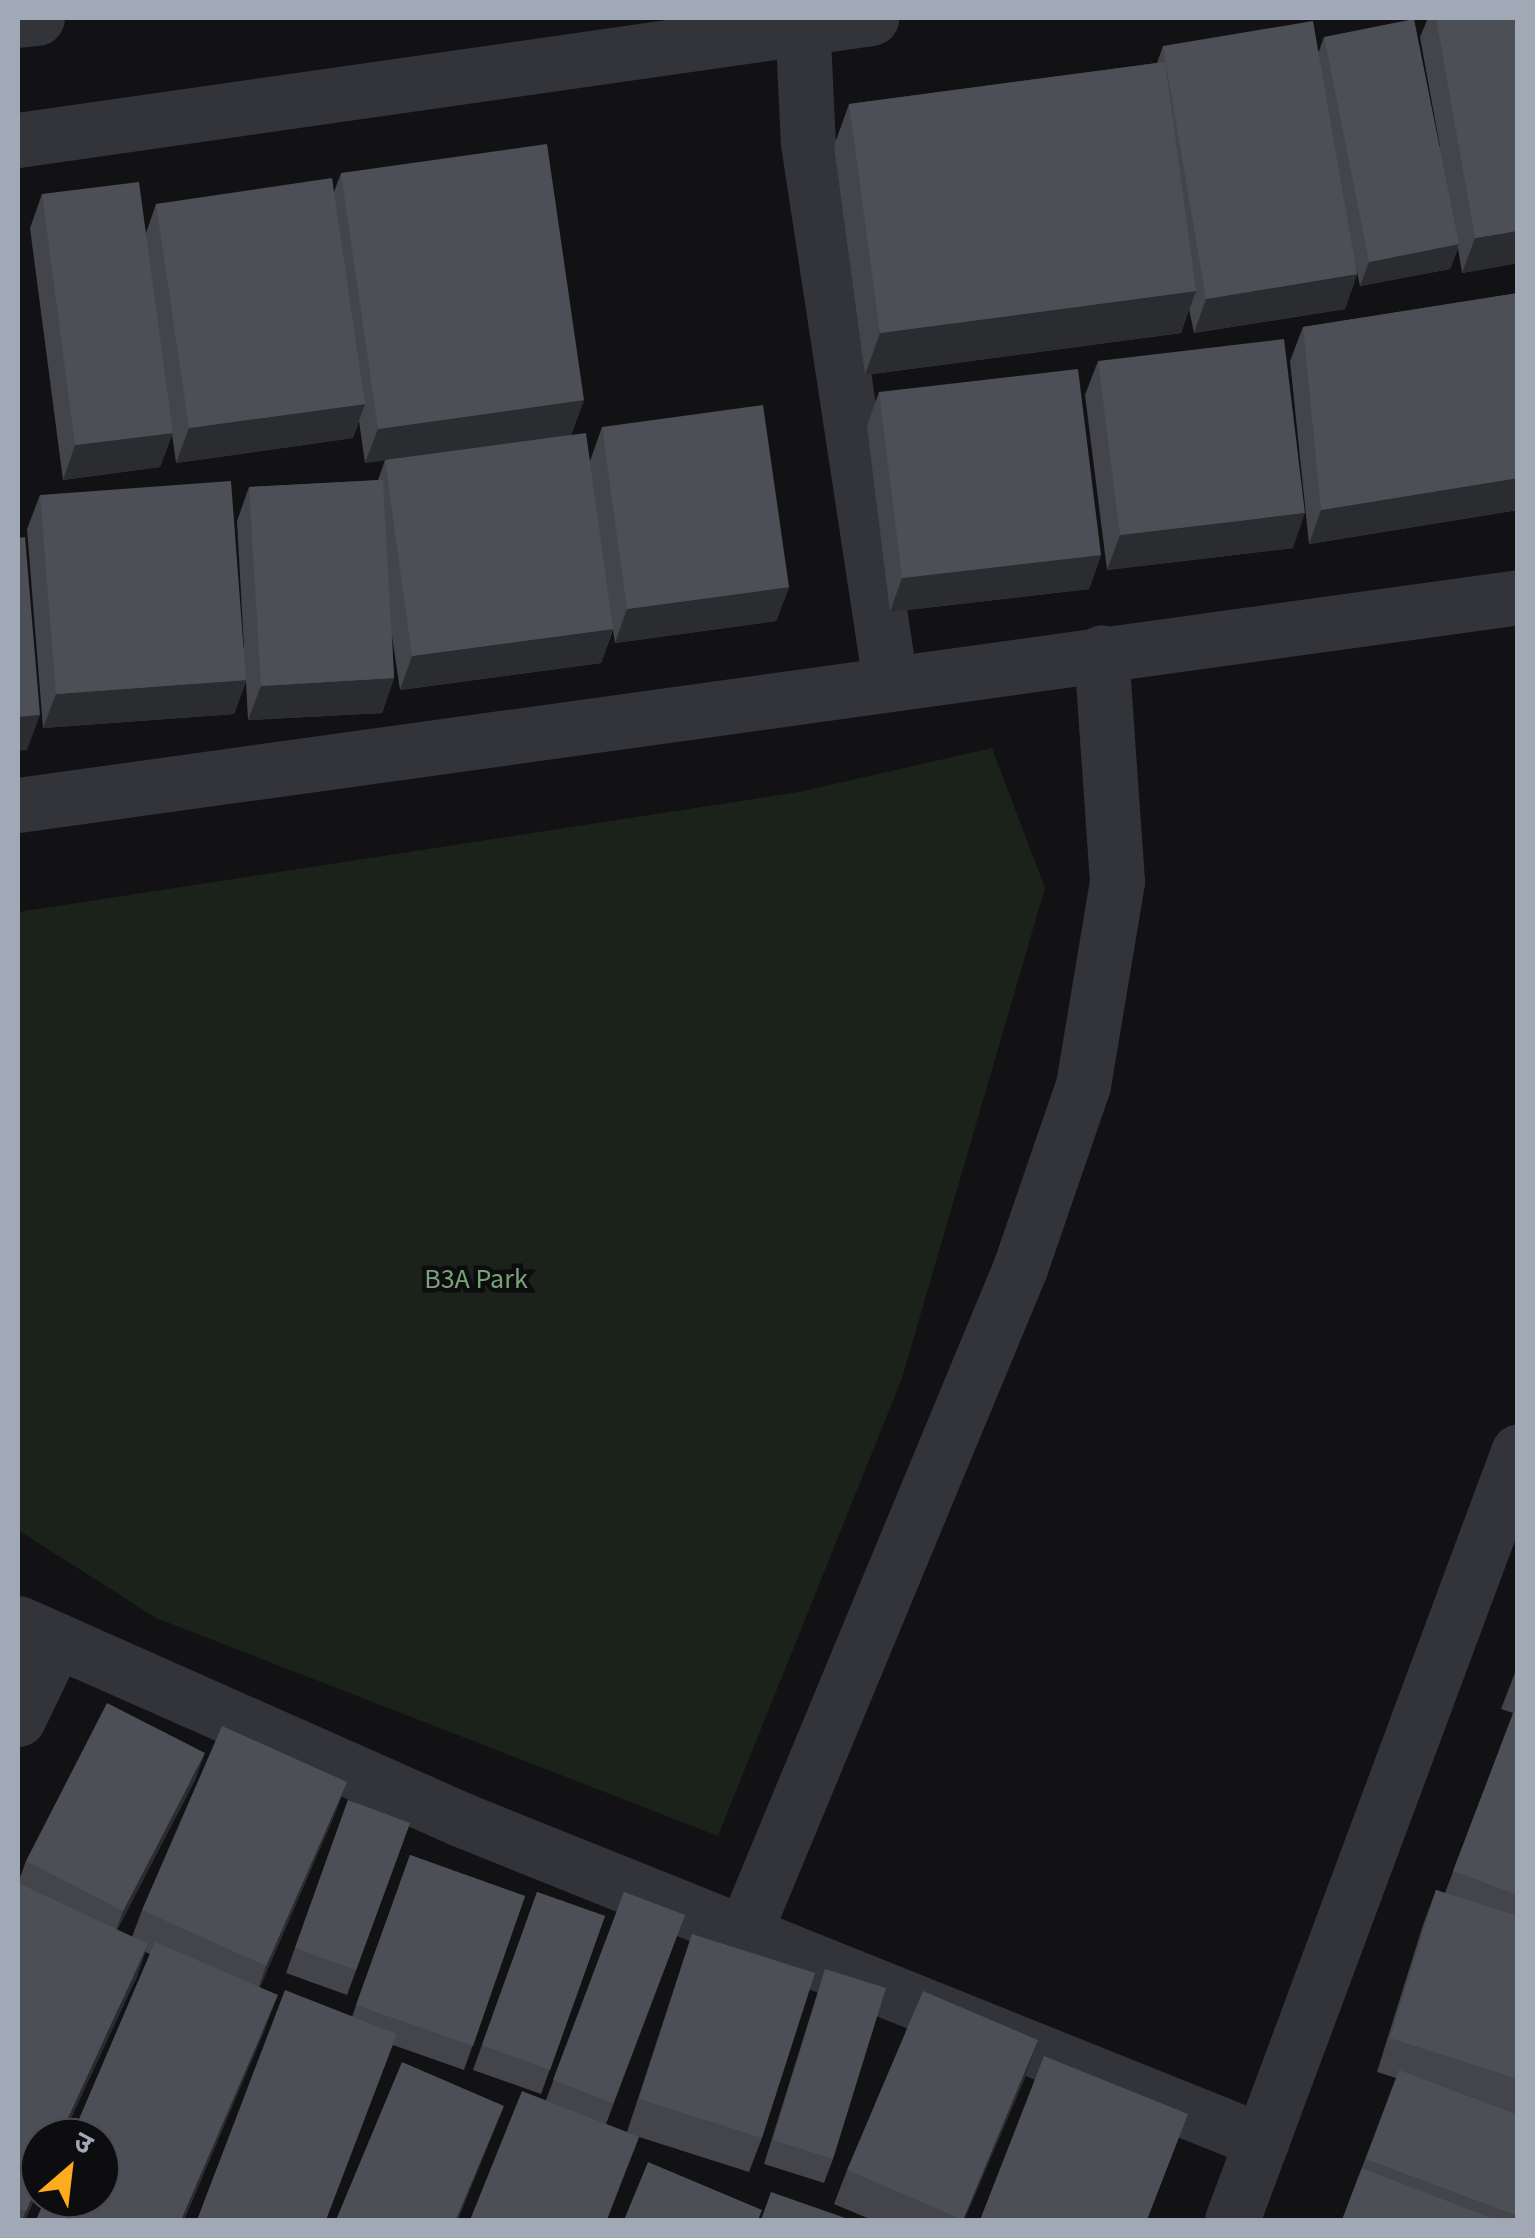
<!DOCTYPE html>
<html>
<head>
<meta charset="utf-8">
<style>
  body { margin:0 }
  #map { position:relative; width:1535px; height:2238px; overflow:hidden; background:#121214; font-family:"Source Sans 3","Noto Sans Devanagari",sans-serif }
  div>[style] { position:absolute }
  .green>* { inset:0; background:#1a221a }
  .minor>* { height:55px; margin:-27.5px; padding:0 27.5px; transform-origin:27.5px; border-radius:27.5px; background:#323439 }
  .tertiary>* { height:55px; margin:-27.5px; padding:0 27.5px; transform-origin:27.5px; border-radius:27.5px; background:#323439 }
  .wall>* { inset:0; background:#43454a }
  .shaded-wall>* { inset:0; background:#2b2c30 }
  .building>* { inset:0; background:#4d4f56 }
  span { translate:-50% -50%; white-space:nowrap; text-align:center; line-height:1.15; -webkit-text-stroke:9px #0d0d0f; paint-order:stroke }
  .park-label { font-size:28px; color:#77a378 }
  .frame { position:absolute; inset:0; border:20px solid #a2a9b6; pointer-events:none }
  .north { position:absolute; left:20px; top:2118px; width:100px; height:100px; box-sizing:border-box; background:#0d0d0f; border:2px solid #494b52; border-radius:50%; rotate:28deg; font-size:28px; font-weight:700; line-height:40px; text-align:center; color:#a2a9b6 }
  .north::after { content:''; display:block; margin:auto; width:35px; height:45px; background:#ffab1e; clip-path:polygon(50% 0,100% 100%,50% 72%,0 100%) }
</style>
</head>
<body>
<div id="map">
  <div class="green">
    <div style="clip-path:polygon(992px 748px,1045px 888px,902px 1378px,718px 1836px,156px 1618px,18px 1530px,18px 912px,799px 792px)"></div>
  </div>
  <div class="minor">
    <div style="left:802px;top:18px;width:125px;rotate:87.3deg"></div>
    <div style="left:808px;top:143px;width:545px;rotate:81.35deg"></div>
    <div style="left:18px;top:805px;width:1514px;rotate:-7.89deg"></div>
    <div style="left:18px;top:1623px;width:484px;rotate:23.9deg"></div>
    <div style="left:460px;top:1819px;width:864px;rotate:21.88deg"></div>
    <div style="left:18px;top:1719px;width:88px;rotate:-64.3deg"></div>
    <div style="left:744px;top:1933px;width:720px;rotate:-67.46deg"></div>
    <div style="left:1020px;top:1268px;width:194px;rotate:-71deg"></div>
    <div style="left:1083px;top:1085px;width:207px;rotate:-80.5deg"></div>
    <div style="left:1117px;top:881px;width:229px;rotate:-94deg"></div>
    <div style="left:1232px;top:2220px;width:820px;rotate:-69.57deg"></div>
  </div>
  <div class="tertiary">
    <div style="left:18px;top:20px;width:19px;rotate:-6deg"></div>
    <div style="left:18px;top:140px;width:862px;rotate:-8.14deg"></div>
  </div>
  <div class="wall">
    <div style="clip-path:polygon(1428px 18px,1436px 18px,1518px 263px,1462px 273px,1458px 248px,1450px 269px,1360px 286px,1356px 267px,1357px 274px,1345px 309px,1194px 333px,1189px 309px,1181px 333px,865px 375px,834px 146px,849px 104px,1157px 63px,1163px 46px,1319px 51px,1324px 37px,1440px 147px,1420px 37px)"></div>
    <div style="clip-path:polygon(341px 173px,584px 400px,571px 435px,590px 461px,602px 427px,789px 587px,776px 621px,615px 643px,613px 630px,601px 663px,400px 690px,392px 636px,394px 678px,382px 713px,248px 720px,246px 681px,234px 714px,43px 728px,27px 529px,40px 495px,244px 648px,237px 521px,249px 487px,378px 480px,385px 460px,365px 463px,359px 421px,353px 438px,176px 463px,172px 434px,160px 467px,63px 480px,30px 228px,42px 194px,146px 233px,156px 204px,334px 192px)"></div>
    <div style="clip-path:polygon(1518px 293px,1518px 510px,1309px 544px,1290px 361px,1303px 327px)"></div>
    <div style="clip-path:polygon(1098px 361px,1293px 548px,1107px 570px,1085px 395px)"></div>
    <div style="clip-path:polygon(879px 392px,1101px 555px,1089px 589px,890px 612px,867px 426px)"></div>
    <div style="clip-path:polygon(1518px 1665px,1518px 2220px,1342px 2220px,1396px 2078px,1377px 2072px,1423px 1925px,1436px 1890px,1445px 1893px,1513px 1713px,1501px 1709px)"></div>
    <div style="clip-path:polygon(196px 1778px,117px 1930px,132px 1937px,142px 1910px,347px 1782px,334px 1816px,260px 1987px,265px 2029px,184px 2220px,36px 2220px,150px 1954px,145px 1952px,136px 1979px,40px 2138px,40px 2187px,25px 2220px,18px 2220px,18px 1883px,26px 1861px)"></div>
    <div style="clip-path:polygon(348px 1800px,410px 1823px,347px 1995px,286px 1973px)"></div>
    <div style="clip-path:polygon(410px 1855px,525px 1896px,464px 2070px,393px 2045px,352px 2017px)"></div>
    <div style="clip-path:polygon(537px 1892px,605px 1916px,541px 2094px,473px 2070px)"></div>
    <div style="clip-path:polygon(624px 1892px,685px 1915px,606px 2124px,627px 2132px,692px 1934px,762px 2138px,749px 2172px,639px 2137px,607px 2220px,470px 2220px,546px 2100px)"></div>
    <div style="clip-path:polygon(825px 1969px,833px 2159px,824px 2183px,764px 2164px)"></div>
    <div style="clip-path:polygon(1038px 2040px,1026px 2075px,964px 2220px,872px 2220px,834px 2204px,847px 2170px)"></div>
  </div>
  <div class="shaded-wall">
    <div style="clip-path:polygon(1518px 231px,1518px 263px,1462px 273px,1475px 238px)"></div>
    <div style="clip-path:polygon(1459px 244px,1450px 269px,1360px 286px,1369px 262px)"></div>
    <div style="clip-path:polygon(1357px 274px,1345px 309px,1194px 333px,1206px 299px)"></div>
    <div style="clip-path:polygon(1196px 291px,1181px 333px,865px 375px,880px 333px)"></div>
    <div style="clip-path:polygon(584px 400px,571px 435px,365px 463px,378px 429px)"></div>
    <div style="clip-path:polygon(365px 404px,353px 438px,176px 463px,189px 428px)"></div>
    <div style="clip-path:polygon(173px 433px,160px 467px,63px 480px,75px 445px)"></div>
    <div style="clip-path:polygon(1518px 478px,1518px 510px,1309px 544px,1321px 510px)"></div>
    <div style="clip-path:polygon(1305px 513px,1293px 548px,1107px 570px,1120px 535px)"></div>
    <div style="clip-path:polygon(1101px 555px,1089px 589px,890px 612px,902px 578px)"></div>
    <div style="clip-path:polygon(789px 587px,776px 621px,615px 643px,627px 609px)"></div>
    <div style="clip-path:polygon(613px 629px,601px 663px,400px 690px,412px 656px)"></div>
    <div style="clip-path:polygon(394px 678px,382px 713px,248px 720px,261px 686px)"></div>
    <div style="clip-path:polygon(246px 680px,234px 714px,43px 728px,56px 694px)"></div>
    <div style="clip-path:polygon(40px 715px,27px 750px,18px 751px,18px 717px)"></div>
    <div style="clip-path:polygon(205px 1753px,196px 1778px,114px 1936px,123px 1911px)"></div>
    <div style="clip-path:polygon(347px 1782px,334px 1816px,254px 2001px,266px 1966px)"></div>
    <div style="clip-path:polygon(148px 1944px,136px 1979px,62px 2138px,59px 2138px)"></div>
    <div style="clip-path:polygon(278px 1995px,265px 2029px,184px 2220px,181px 2220px)"></div>
    <div style="clip-path:polygon(1038px 2040px,1026px 2075px,964px 2220px,962px 2220px)"></div>
    <div style="clip-path:polygon(504px 2106px,458px 2220px,456px 2220px)"></div>
    <div style="clip-path:polygon(40px 2180px,40px 2187px,25px 2220px,22px 2220px)"></div>
  </div>
  <div class="building">
    <div style="clip-path:polygon(1436px 18px,1518px 18px,1518px 231px,1475px 238px)"></div>
    <div style="clip-path:polygon(1414px 19px,1459px 244px,1369px 262px,1324px 37px)"></div>
    <div style="clip-path:polygon(1313px 21px,1357px 274px,1206px 299px,1163px 46px)"></div>
    <div style="clip-path:polygon(1165px 62px,1196px 291px,880px 333px,849px 104px)"></div>
    <div style="clip-path:polygon(547px 144px,584px 400px,378px 429px,341px 173px)"></div>
    <div style="clip-path:polygon(332px 178px,365px 404px,189px 428px,156px 204px)"></div>
    <div style="clip-path:polygon(139px 182px,173px 433px,75px 445px,42px 194px)"></div>
    <div style="clip-path:polygon(1518px 293px,1518px 478px,1321px 510px,1303px 327px)"></div>
    <div style="clip-path:polygon(1284px 339px,1305px 513px,1120px 535px,1098px 361px)"></div>
    <div style="clip-path:polygon(1078px 369px,1101px 555px,902px 578px,879px 392px)"></div>
    <div style="clip-path:polygon(763px 405px,789px 587px,627px 609px,602px 427px)"></div>
    <div style="clip-path:polygon(586px 433px,613px 629px,412px 656px,385px 460px)"></div>
    <div style="clip-path:polygon(383px 480px,394px 678px,261px 686px,249px 487px)"></div>
    <div style="clip-path:polygon(231px 481px,246px 680px,56px 694px,40px 495px)"></div>
    <div style="clip-path:polygon(25px 537px,40px 715px,18px 717px,18px 538px)"></div>
    <div style="clip-path:polygon(1518px 1701px,1518px 1895px,1453px 1871px)"></div>
    <div style="clip-path:polygon(107px 1703px,205px 1753px,123px 1911px,26px 1861px)"></div>
    <div style="clip-path:polygon(222px 1726px,347px 1782px,266px 1966px,142px 1910px)"></div>
    <div style="clip-path:polygon(348px 1800px,410px 1823px,356px 1970px,295px 1948px)"></div>
    <div style="clip-path:polygon(410px 1855px,525px 1896px,473px 2046px,356px 2005px)"></div>
    <div style="clip-path:polygon(18px 1883px,148px 1944px,59px 2138px,40px 2138px,40px 2180px,26px 2211px,18px 2208px)"></div>
    <div style="clip-path:polygon(1436px 1890px,1518px 1916px,1518px 2079px,1390px 2038px)"></div>
    <div style="clip-path:polygon(537px 1892px,605px 1916px,550px 2070px,482px 2045px)"></div>
    <div style="clip-path:polygon(624px 1892px,685px 1915px,613px 2103px,553px 2080px)"></div>
    <div style="clip-path:polygon(692px 1934px,815px 1973px,762px 2138px,639px 2099px)"></div>
    <div style="clip-path:polygon(155px 1942px,278px 1995px,181px 2220px,41px 2220px,37px 2219px,46px 2198px,100px 2198px,100px 2138px,71px 2138px)"></div>
    <div style="clip-path:polygon(825px 1969px,886px 1988px,833px 2159px,773px 2140px)"></div>
    <div style="clip-path:polygon(285px 1990px,397px 2034px,326px 2220px,197px 2220px)"></div>
    <div style="clip-path:polygon(923px 1991px,1038px 2040px,963px 2220px,847px 2170px)"></div>
    <div style="clip-path:polygon(1044px 2056px,1188px 2114px,1147px 2220px,980px 2220px)"></div>
    <div style="clip-path:polygon(402px 2062px,504px 2106px,456px 2220px,336px 2220px)"></div>
    <div style="clip-path:polygon(1399px 2070px,1518px 2115px,1518px 2216px,1366px 2159px)"></div>
    <div style="clip-path:polygon(522px 2091px,639px 2137px,606px 2220px,470px 2220px)"></div>
    <div style="clip-path:polygon(648px 2162px,762px 2210px,758px 2220px,624px 2220px)"></div>
    <div style="clip-path:polygon(1362px 2168px,1496px 2220px,1342px 2220px)"></div>
    <div style="clip-path:polygon(771px 2192px,851px 2220px,761px 2220px)"></div>
  </div>
  <div class="park-label">
    <span style="left:476px;top:1279px">B3A Park</span>
  </div>
  <div class="frame"></div>
  <div class="north">उ</div>
</div>
</body>
</html>
